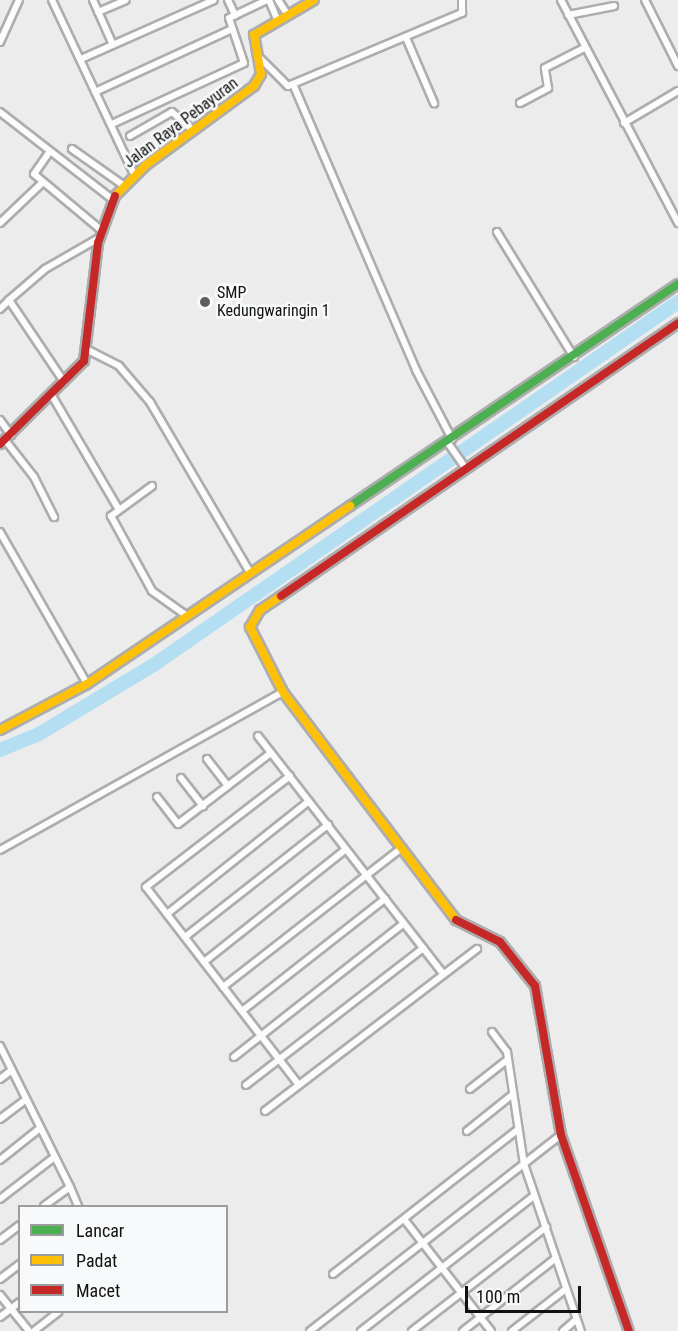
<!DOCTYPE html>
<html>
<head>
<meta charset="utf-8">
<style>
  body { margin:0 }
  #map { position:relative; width:678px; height:1331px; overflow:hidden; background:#ececec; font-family:"Roboto Condensed",sans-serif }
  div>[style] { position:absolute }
  .river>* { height:14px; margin:-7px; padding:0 7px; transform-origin:7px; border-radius:7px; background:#b4dff2 }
  .roads { filter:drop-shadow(2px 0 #adadad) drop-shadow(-2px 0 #adadad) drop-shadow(0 2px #adadad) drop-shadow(0 -2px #adadad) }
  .street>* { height:6px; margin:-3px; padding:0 3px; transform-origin:3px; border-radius:3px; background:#fcfcfc }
  .fast>* { height:8px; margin:-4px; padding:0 4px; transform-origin:4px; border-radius:4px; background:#4caf50 }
  .slow>* { height:8px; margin:-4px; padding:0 4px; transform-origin:4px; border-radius:4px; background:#ffc107 }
  .jam>* { height:8px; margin:-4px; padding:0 4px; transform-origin:4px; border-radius:4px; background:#c62828 }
  .dots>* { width:16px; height:16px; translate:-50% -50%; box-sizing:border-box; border:3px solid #f8f9fa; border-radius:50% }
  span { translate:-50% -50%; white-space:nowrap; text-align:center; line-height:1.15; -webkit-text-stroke:5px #f8f9fa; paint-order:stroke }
  .street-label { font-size:16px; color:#101111 }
  .poi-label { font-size:16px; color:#101111 }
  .left { translate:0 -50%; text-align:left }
  .legend { position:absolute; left:18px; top:1205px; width:210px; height:108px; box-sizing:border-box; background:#f8f9fa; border:2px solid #9b9c9d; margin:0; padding:8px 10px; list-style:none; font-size:18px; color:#101111 }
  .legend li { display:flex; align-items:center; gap:12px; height:30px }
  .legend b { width:30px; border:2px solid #9b9c9d }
  .scale { position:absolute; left:465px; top:1286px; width:116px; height:27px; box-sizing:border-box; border:3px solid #101111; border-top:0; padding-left:8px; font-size:18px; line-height:21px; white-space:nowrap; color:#101111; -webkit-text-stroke:4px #f8f9fa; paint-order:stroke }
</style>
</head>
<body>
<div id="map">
  <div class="river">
    <div style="left:0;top:750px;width:42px;rotate:-22.3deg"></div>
    <div style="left:39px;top:734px;width:135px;rotate:-31.1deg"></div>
    <div style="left:155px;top:664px;width:636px;rotate:-34.69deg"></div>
  </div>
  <div class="roads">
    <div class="street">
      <div style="left:52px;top:0;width:192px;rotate:64.8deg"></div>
      <div style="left:93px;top:0;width:49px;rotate:66deg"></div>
      <div style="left:228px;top:0;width:17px;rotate:65deg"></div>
      <div style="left:269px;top:0;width:21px;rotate:67deg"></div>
      <div style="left:278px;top:0;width:17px;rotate:57deg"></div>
      <div style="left:561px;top:0;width:252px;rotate:62.3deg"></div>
      <div style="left:645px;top:0;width:74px;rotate:63.4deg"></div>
      <div style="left:98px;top:12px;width:30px;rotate:-23deg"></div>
      <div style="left:568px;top:15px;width:47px;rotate:-11.1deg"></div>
      <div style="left:407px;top:40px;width:69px;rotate:66.8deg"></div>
      <div style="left:0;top:42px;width:46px;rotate:-65.7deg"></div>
      <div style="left:257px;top:55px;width:44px;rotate:45deg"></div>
      <div style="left:288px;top:86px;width:189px;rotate:-22.8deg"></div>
      <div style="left:462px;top:13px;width:13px;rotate:-90deg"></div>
      <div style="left:81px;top:59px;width:145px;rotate:-23.9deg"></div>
      <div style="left:293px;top:84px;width:311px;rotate:66.7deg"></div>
      <div style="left:416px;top:370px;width:78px;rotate:62.4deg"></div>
      <div style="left:95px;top:92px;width:151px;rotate:-24.7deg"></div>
      <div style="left:520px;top:103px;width:32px;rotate:-28deg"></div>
      <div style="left:548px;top:88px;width:20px;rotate:-99deg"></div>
      <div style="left:545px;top:68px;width:44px;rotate:-27.1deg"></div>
      <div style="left:0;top:112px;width:142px;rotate:37.8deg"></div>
      <div style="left:624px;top:123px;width:63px;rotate:-30.7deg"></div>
      <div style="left:112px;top:124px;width:145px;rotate:-24.8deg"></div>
      <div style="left:244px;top:63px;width:47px;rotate:-108.4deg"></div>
      <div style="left:229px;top:18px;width:42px;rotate:-25.3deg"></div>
      <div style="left:130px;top:136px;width:48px;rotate:-29.7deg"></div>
      <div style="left:172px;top:112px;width:28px;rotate:41deg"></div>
      <div style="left:72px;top:149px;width:62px;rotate:35.2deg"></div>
      <div style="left:48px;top:154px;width:24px;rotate:125deg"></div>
      <div style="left:34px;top:174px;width:87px;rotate:39.9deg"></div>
      <div style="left:0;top:223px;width:58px;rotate:-43.6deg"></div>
      <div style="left:497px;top:232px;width:147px;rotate:58.4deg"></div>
      <div style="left:9px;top:300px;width:48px;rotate:-40.7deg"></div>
      <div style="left:45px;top:269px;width:62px;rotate:-29.9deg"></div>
      <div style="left:0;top:309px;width:13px;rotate:-45deg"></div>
      <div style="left:9px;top:300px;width:99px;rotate:56.1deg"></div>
      <div style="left:88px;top:350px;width:35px;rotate:27deg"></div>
      <div style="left:119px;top:366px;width:48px;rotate:49.3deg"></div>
      <div style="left:150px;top:402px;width:199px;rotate:59.6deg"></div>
      <div style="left:51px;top:394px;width:132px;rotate:59.6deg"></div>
      <div style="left:0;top:420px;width:19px;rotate:54deg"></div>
      <div style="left:5px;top:440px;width:47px;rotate:51.9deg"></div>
      <div style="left:34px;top:477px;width:45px;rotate:63.4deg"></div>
      <div style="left:448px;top:443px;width:32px;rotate:55deg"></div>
      <div style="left:152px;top:486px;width:51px;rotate:143.8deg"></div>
      <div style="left:111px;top:516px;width:85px;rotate:61.3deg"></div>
      <div style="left:152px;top:591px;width:43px;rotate:35.5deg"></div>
      <div style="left:0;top:532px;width:175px;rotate:60.2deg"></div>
      <div style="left:258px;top:736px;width:301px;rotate:52.1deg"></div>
      <div style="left:207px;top:759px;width:34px;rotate:52deg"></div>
      <div style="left:290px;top:776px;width:182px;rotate:142.4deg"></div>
      <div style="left:146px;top:887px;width:250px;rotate:52.3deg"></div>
      <div style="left:181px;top:778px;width:36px;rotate:52deg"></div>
      <div style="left:157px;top:797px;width:34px;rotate:52deg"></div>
      <div style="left:178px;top:824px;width:117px;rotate:-37.4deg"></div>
      <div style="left:0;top:850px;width:324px;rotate:-29.2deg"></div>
      <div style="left:167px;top:914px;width:181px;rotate:-38.5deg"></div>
      <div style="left:185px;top:937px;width:182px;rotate:-38.1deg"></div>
      <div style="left:204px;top:962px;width:181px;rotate:-38.5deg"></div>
      <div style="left:223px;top:987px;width:224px;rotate:-37.9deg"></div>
      <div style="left:242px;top:1011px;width:182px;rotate:-38.1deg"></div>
      <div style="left:492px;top:1032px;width:25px;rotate:53deg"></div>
      <div style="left:507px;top:1052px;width:113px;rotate:81.4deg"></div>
      <div style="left:524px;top:1164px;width:176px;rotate:71.2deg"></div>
      <div style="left:0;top:1046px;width:157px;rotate:63.6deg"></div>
      <div style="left:70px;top:1187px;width:32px;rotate:144deg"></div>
      <div style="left:234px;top:1057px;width:216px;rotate:-38.2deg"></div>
      <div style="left:0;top:1079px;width:15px;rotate:-37deg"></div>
      <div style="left:246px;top:1085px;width:224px;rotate:-37.7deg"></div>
      <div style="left:470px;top:1089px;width:47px;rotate:-38.1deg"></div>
      <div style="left:265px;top:1111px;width:267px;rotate:-37.4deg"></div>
      <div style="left:0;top:1119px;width:31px;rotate:-37deg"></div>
      <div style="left:467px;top:1131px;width:58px;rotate:-38.7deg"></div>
      <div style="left:0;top:1160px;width:50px;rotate:-38.5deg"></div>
      <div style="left:70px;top:1187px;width:21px;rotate:67deg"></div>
      <div style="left:0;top:1199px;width:67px;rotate:-37.7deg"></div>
      <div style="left:404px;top:1219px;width:142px;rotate:52.2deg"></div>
      <div style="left:0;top:1240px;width:25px;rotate:-37deg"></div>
      <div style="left:333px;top:1274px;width:234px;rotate:-38deg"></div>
      <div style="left:0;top:1279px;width:25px;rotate:-37deg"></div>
      <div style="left:0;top:1295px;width:46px;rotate:51.1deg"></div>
      <div style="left:0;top:1317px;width:25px;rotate:-37deg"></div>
      <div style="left:34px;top:1331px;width:31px;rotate:-38deg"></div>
      <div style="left:310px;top:1331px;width:318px;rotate:-38deg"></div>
      <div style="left:361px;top:1331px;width:219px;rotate:-38deg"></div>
      <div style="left:412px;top:1331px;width:170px;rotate:-37.8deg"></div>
      <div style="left:463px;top:1331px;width:118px;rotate:-38.1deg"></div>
      <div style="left:512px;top:1331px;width:68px;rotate:-37.9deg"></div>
      <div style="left:563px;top:1331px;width:18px;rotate:-41deg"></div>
    </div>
    <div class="fast">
      <div style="left:350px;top:506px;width:396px;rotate:-34.1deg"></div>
    </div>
    <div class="slow">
      <div style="left:115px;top:196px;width:44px;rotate:-45deg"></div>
      <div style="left:146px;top:165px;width:134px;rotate:-36.2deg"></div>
      <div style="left:254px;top:86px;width:14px;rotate:-60deg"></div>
      <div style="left:261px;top:74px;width:40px;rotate:-100deg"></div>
      <div style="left:254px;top:35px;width:69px;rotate:-30.3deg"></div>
      <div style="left:281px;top:596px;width:25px;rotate:146deg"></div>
      <div style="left:260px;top:610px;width:20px;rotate:120deg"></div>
      <div style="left:250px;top:627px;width:73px;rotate:63.1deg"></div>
      <div style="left:283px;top:692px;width:286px;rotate:52.8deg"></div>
      <div style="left:0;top:730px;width:98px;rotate:-27.9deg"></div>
      <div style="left:87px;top:684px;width:318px;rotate:-34.1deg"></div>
    </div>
    <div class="jam">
      <div style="left:0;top:444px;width:118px;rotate:-44.7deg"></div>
      <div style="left:84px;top:361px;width:119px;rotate:-83.2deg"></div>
      <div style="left:98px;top:243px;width:50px;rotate:-70.1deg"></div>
      <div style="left:281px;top:596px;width:482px;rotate:-34.5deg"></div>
      <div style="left:456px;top:920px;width:49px;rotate:26.6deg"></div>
      <div style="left:500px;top:942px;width:56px;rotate:51.5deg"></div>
      <div style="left:535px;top:986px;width:151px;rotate:80.1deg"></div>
      <div style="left:561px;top:1135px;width:207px;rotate:70.9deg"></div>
    </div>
  </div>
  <div class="dots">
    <div style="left:205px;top:302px;background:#5d5e5e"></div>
  </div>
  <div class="street-label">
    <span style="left:181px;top:123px;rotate:-37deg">Jalan Raya Pebayuran</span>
  </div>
  <div class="poi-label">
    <span class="left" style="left:217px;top:302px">SMP<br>Kedungwaringin 1</span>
  </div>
  <ul class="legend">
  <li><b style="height:8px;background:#4caf50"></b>Lancar</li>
  <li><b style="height:8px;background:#ffc107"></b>Padat</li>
  <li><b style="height:8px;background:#c62828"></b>Macet</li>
  </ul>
  <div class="scale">100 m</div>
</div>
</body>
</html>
